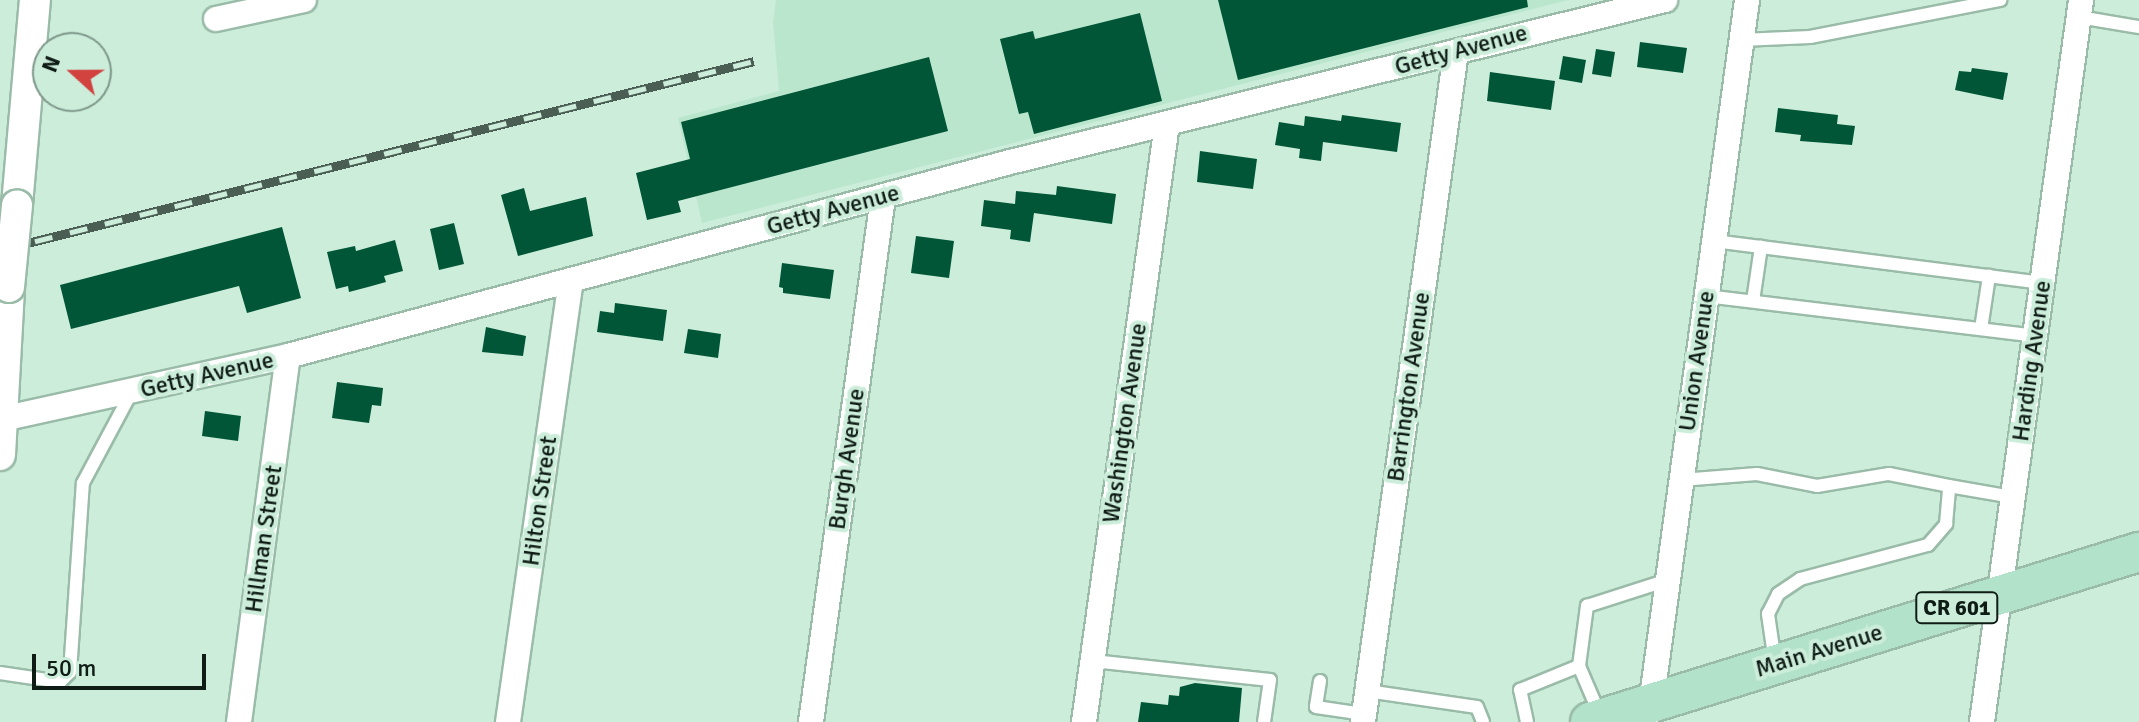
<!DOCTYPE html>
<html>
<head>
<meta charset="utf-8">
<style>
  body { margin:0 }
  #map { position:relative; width:2139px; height:722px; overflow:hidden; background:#cbedda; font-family:Signika,sans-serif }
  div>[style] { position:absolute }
  .built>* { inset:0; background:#bbe6ce }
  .building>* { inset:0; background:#015637 }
  .roads { filter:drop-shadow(2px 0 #99bba8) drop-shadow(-2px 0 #99bba8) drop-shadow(0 2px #99bba8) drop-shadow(0 -2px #99bba8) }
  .service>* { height:12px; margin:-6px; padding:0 6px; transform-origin:6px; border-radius:6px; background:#fff }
  .minor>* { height:24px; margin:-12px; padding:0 12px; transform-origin:12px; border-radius:12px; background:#fff }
  .tertiary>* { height:30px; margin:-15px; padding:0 15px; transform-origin:15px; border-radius:15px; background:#fff }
  .primary>* { height:38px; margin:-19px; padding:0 19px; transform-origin:19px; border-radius:19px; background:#b3e2ca }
  .rail>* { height:9px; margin-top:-4.5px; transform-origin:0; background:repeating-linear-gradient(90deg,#cbedda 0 18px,#4a5e54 0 36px); box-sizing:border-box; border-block:2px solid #4a5e54 }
  .bridges { filter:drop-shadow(2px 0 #99bba8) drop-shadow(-2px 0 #99bba8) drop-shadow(0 2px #99bba8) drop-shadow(0 -2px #99bba8) }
  .tertiary-bridge>* { height:30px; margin:-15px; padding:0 15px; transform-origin:15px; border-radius:15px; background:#fff }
  span { translate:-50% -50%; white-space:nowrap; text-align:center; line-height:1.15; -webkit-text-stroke:8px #cbedda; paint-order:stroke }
  .shield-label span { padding:2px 6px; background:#cbedda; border:2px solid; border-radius:6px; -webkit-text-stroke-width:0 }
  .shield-label { font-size:22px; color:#0f1c16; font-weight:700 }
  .street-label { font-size:24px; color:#0f1c16 }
  .north { position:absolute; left:32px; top:32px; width:80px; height:80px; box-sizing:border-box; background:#cbedda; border:2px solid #80998c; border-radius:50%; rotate:291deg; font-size:22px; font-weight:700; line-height:32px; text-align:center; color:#0f1c16 }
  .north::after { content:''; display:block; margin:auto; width:28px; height:36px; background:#d24340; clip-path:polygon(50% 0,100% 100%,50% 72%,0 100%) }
  .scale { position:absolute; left:32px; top:654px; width:174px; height:36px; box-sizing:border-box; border:4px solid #0f1c16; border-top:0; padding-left:10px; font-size:24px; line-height:28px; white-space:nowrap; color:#0f1c16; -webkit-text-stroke:6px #cbedda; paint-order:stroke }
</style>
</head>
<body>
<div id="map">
  <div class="built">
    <div style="clip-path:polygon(776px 0,1568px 0,702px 223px,678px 118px,779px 91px,773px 22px)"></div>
  </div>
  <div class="building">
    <div style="clip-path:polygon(1218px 0,1527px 0,1528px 7px,1238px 80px)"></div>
    <div style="clip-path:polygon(1140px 13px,1162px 101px,1034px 134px,1028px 112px,1019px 114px,1000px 39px,1033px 31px,1035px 39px)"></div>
    <div style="clip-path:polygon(1640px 42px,1687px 48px,1683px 73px,1637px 67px)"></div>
    <div style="clip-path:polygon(1596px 49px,1615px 52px,1611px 77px,1592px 74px)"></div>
    <div style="clip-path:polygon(1563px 56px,1586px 60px,1582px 83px,1559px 79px)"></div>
    <div style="clip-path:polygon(929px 57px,948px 131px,678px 201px,681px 212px,647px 220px,636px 173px,690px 159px,681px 122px)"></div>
    <div style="clip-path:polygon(1972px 68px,2008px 73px,2003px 100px,1955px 90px,1959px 71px,1971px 72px)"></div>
    <div style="clip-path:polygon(1490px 72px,1555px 81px,1551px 110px,1487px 101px)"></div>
    <div style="clip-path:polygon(1778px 108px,1838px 115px,1837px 124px,1855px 126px,1852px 145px,1800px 141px,1801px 135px,1775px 132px)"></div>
    <div style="clip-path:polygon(1342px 115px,1401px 123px,1397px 152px,1323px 142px,1321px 161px,1299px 158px,1300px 149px,1275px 145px,1279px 122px,1304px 126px,1305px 116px,1341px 121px)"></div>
    <div style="clip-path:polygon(1200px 151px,1257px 159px,1253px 189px,1197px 182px)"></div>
    <div style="clip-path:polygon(1057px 186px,1116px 194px,1112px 224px,1034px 213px,1030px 242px,1010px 239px,1011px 230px,981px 226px,984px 200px,1015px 204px,1016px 191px,1056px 195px)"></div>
    <div style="clip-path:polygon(524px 188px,530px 211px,586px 197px,593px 236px,518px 256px,501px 195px)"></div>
    <div style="clip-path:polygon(454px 223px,464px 264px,439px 270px,430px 229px)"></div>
    <div style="clip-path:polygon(282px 227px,301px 298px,247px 313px,239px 286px,71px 329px,60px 285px)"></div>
    <div style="clip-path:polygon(916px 236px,954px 241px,949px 278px,911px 273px)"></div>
    <div style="clip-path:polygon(395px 240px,403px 271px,384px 276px,386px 282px,368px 287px,349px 292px,348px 286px,336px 289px,327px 252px,355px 246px,356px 251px)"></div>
    <div style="clip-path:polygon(782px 263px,834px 270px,830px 299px,783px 293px,783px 288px,779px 287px)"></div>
    <div style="clip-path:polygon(615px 303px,667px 310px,663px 341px,597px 332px,600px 311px,614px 313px)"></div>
    <div style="clip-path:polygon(486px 327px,526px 336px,523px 356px,482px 352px)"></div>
    <div style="clip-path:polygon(688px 329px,721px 334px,718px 358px,684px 353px)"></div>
    <div style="clip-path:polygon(337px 382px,383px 388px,381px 406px,372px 405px,369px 423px,332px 418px)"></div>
    <div style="clip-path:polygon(205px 411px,241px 416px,238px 441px,202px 436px)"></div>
    <div style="clip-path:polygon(1195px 683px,1242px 688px,1239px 722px,1138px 722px,1141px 702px,1168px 705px,1169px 695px,1179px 696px,1180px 687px)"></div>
  </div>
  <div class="roads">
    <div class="service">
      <div style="left:2079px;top:17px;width:61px;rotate:9.5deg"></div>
      <div style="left:1741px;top:40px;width:69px;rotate:-2.5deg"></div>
      <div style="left:1810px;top:37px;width:194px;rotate:-11deg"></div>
      <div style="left:1714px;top:241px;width:331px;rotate:7.3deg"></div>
      <div style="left:1706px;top:296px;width:331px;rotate:6.9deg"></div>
      <div style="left:1753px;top:301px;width:55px;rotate:-81.6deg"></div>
      <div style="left:1981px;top:329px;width:54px;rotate:-81.4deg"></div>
      <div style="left:1681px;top:480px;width:76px;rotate:-4.5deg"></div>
      <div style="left:1757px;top:474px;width:61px;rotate:11.3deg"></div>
      <div style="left:1817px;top:486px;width:73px;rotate:-9.5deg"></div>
      <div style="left:1889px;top:474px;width:61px;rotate:11.3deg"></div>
      <div style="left:1093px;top:661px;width:178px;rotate:6.1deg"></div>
      <div style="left:1270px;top:680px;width:42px;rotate:98.1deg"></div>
      <div style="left:1775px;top:662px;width:49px;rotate:-98.3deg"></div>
      <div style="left:1768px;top:614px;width:22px;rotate:-63deg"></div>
      <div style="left:1778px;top:594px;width:27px;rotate:-34deg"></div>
      <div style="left:1800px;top:579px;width:132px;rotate:-14.9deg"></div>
      <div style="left:1928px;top:545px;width:28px;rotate:-49deg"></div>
      <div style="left:1946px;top:524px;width:38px;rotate:-85deg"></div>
      <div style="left:1949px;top:486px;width:65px;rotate:9.8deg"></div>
      <div style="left:1579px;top:666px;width:53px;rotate:66.8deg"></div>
      <div style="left:0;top:673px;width:61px;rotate:8.5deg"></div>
      <div style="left:60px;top:682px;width:14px;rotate:-45deg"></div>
      <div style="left:70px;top:672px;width:189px;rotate:-86.1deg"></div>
      <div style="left:83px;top:483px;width:102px;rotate:-61.9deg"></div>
      <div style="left:1320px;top:681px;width:26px;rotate:99deg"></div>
      <div style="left:1316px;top:707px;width:49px;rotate:8.3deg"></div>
      <div style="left:1367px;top:691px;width:111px;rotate:8.3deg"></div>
      <div style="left:1477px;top:707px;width:16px;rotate:68deg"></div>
      <div style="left:1527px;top:722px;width:33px;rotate:-102deg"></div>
      <div style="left:1520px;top:690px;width:64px;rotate:-22.1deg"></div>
      <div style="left:1579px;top:666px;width:61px;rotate:-82.4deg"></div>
      <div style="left:1587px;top:606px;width:85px;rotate:-17.8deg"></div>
    </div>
    <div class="minor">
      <div style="left:216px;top:19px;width:90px;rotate:-12.2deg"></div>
      <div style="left:2px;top:419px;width:293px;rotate:-12.4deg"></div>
      <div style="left:288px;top:356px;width:748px;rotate:-15.04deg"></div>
      <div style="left:1010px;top:162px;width:675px;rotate:-13.89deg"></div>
      <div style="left:1650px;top:712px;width:719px;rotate:-82.24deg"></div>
      <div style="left:239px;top:722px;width:369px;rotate:-82.4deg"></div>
      <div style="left:508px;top:722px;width:446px;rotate:-81.9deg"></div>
      <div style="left:811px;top:722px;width:530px;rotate:-82.19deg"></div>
      <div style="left:1084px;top:722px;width:604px;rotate:-82.1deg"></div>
      <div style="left:1363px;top:722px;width:676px;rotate:-82.1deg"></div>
      <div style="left:1982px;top:722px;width:729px;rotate:-82.19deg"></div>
    </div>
    <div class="tertiary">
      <div style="left:17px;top:205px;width:206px;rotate:-85deg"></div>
      <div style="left:0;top:455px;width:168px;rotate:-86.9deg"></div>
    </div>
    <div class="primary">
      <div style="left:1590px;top:722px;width:575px;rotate:-17.21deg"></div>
    </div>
  </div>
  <div class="rail">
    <div style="left:0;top:250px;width:777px;rotate:-14.07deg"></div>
  </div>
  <div class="bridges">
    <div class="tertiary-bridge">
      <div style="left:9px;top:287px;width:82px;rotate:-84.4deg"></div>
    </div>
  </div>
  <div class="shield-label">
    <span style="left:1957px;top:608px">CR 601</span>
  </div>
  <div class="street-label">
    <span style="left:1461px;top:50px;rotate:-15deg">Getty Avenue</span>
    <span style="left:833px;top:210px;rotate:-15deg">Getty Avenue</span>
    <span style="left:1697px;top:361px;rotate:-82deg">Union Avenue</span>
    <span style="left:2032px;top:361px;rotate:-82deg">Harding Avenue</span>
    <span style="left:207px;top:375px;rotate:-13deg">Getty Avenue</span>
    <span style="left:1409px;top:387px;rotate:-82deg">Barrington Avenue</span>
    <span style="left:1125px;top:423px;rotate:-82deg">Washington Avenue</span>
    <span style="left:847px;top:459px;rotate:-82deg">Burgh Avenue</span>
    <span style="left:540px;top:501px;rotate:-82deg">Hilton Street</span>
    <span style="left:264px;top:539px;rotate:-82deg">Hillman Street</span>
    <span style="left:1819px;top:651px;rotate:-17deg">Main Avenue</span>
  </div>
  <div class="north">N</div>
  <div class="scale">50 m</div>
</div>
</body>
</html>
